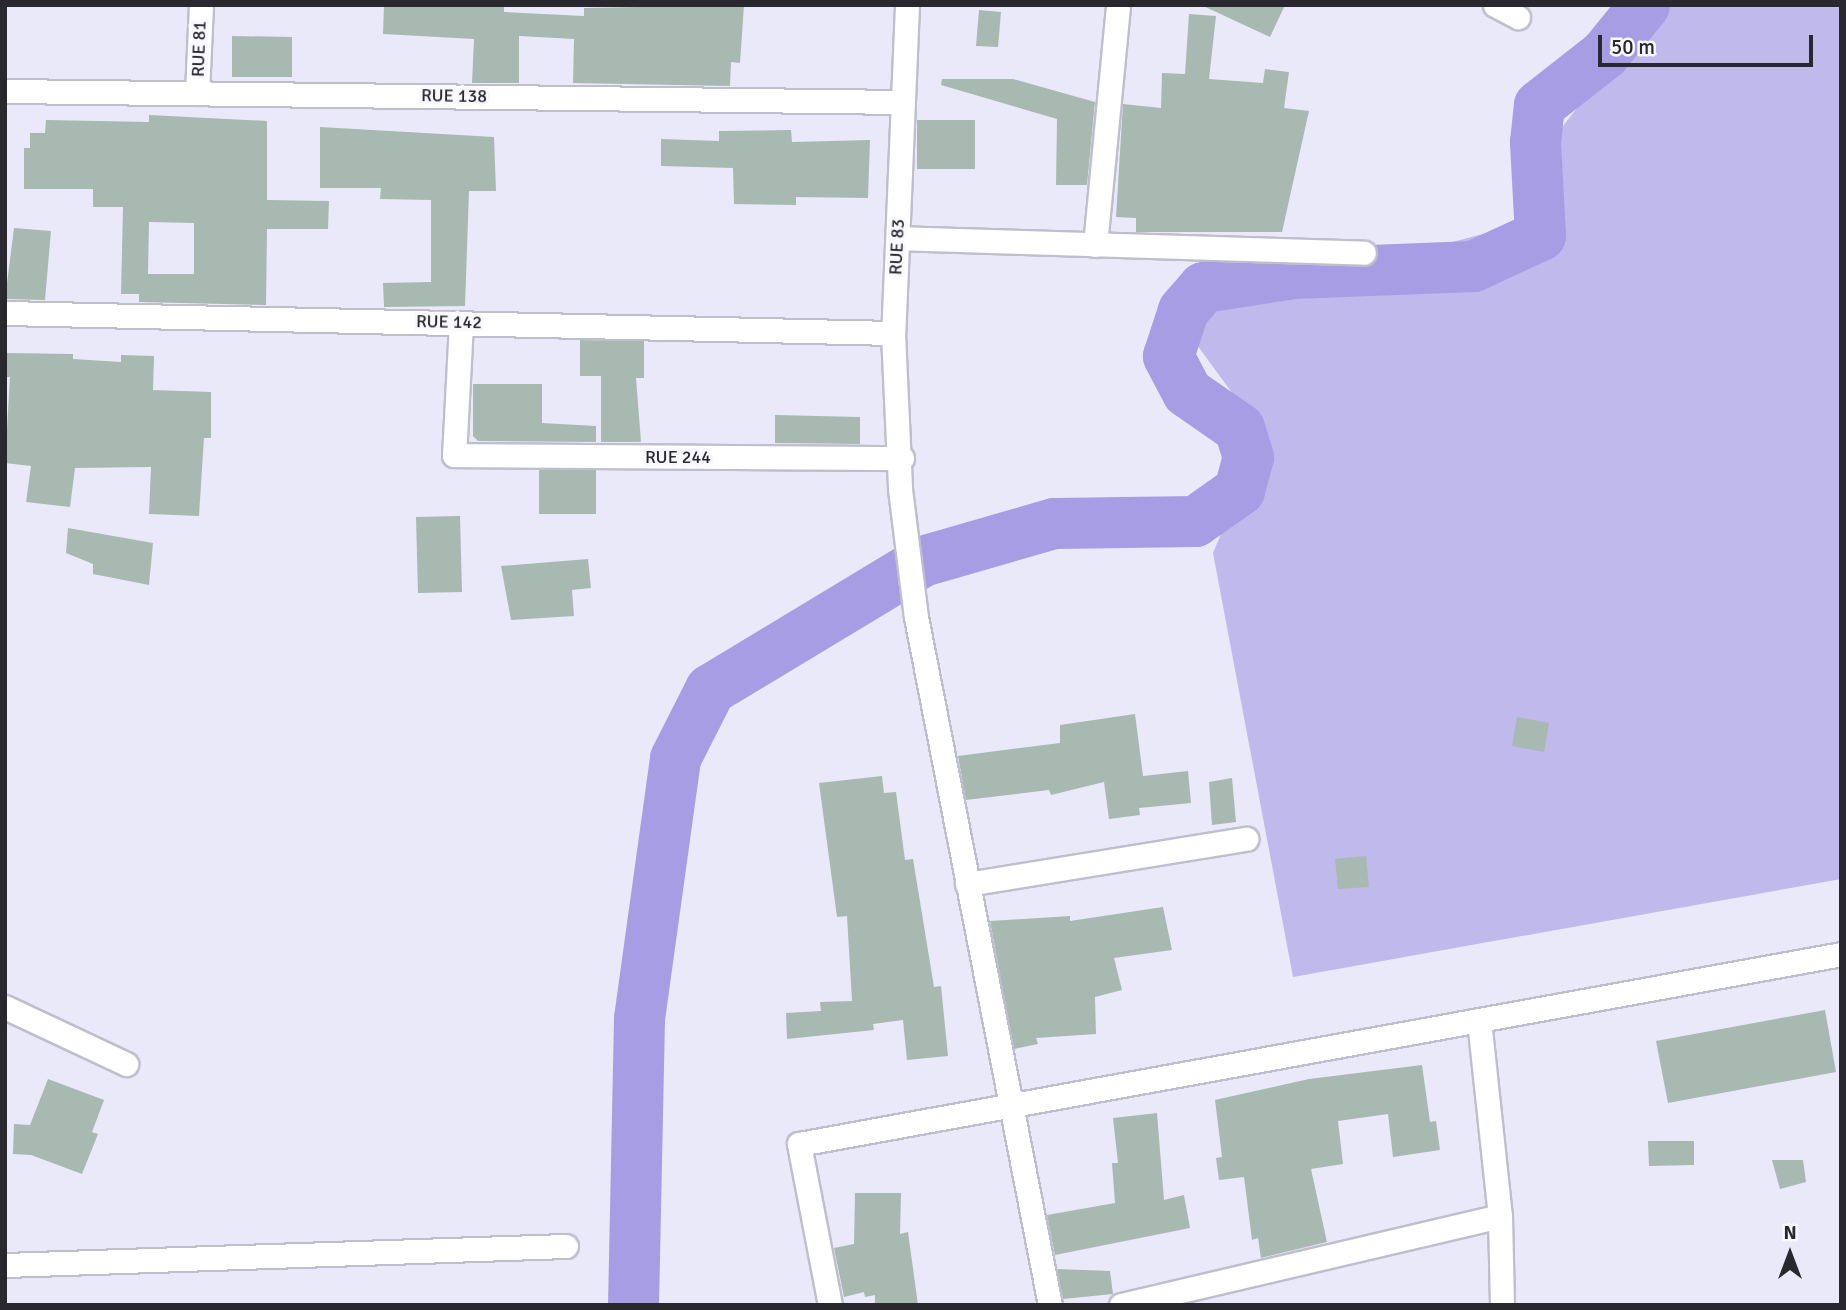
<!DOCTYPE html>
<html>
<head>
<meta charset="utf-8">
<style>
  body { margin:0 }
  #map { position:relative; width:1846px; height:1310px; overflow:hidden; background:#eae9f9; font-family:Signika,sans-serif }
  div>[style] { position:absolute }
  .green>* { inset:0; background:#bfb9ec }
  .river>* { height:51px; margin:-25.5px; padding:0 25.5px; transform-origin:25.5px; border-radius:25.5px; background:#a69de5 }
  .building>* { inset:0; background:#a8b9b1 }
  .roads { filter:drop-shadow(2px 0 #bfbecd) drop-shadow(-2px 0 #bfbecd) drop-shadow(0 2px #bfbecd) drop-shadow(0 -2px #bfbecd) }
  .street>* { height:23px; margin:-11.5px; padding:0 11.5px; transform-origin:11.5px; border-radius:11.5px; background:#fff }
  span { translate:-50% -50%; white-space:nowrap; text-align:center; line-height:1.15; -webkit-text-stroke:7px #f8f8fe; paint-order:stroke }
  .street-label { font-size:18px; color:#29282e }
  .frame { position:absolute; inset:0; border:7px solid #29282e; pointer-events:none }
  .north { position:absolute; left:1755px; top:1219px; width:70px; height:70px; -webkit-text-stroke:5px #f8f8fe; paint-order:stroke; rotate:0deg; font-size:19px; font-weight:700; line-height:28px; text-align:center; color:#29282e }
  .north::after { content:''; display:block; margin:auto; width:24px; height:32px; background:#29282e; clip-path:polygon(50% 0,100% 100%,50% 72%,0 100%) }
  .scale { position:absolute; left:1598px; top:35px; width:215px; height:32px; box-sizing:border-box; border:4px solid #29282e; border-top:0; padding-left:9px; font-size:21px; line-height:24px; white-space:nowrap; color:#29282e; -webkit-text-stroke:5px #f8f8fe; paint-order:stroke }
</style>
</head>
<body>
<div id="map">
  <div class="green">
    <div style="clip-path:polygon(1658px 5px,1841px 5px,1841px 879px,1293px 977px,1213px 553px,1263px 435px,1197px 345px,1207px 307px,1513px 226px,1552px 140px)"></div>
  </div>
  <div class="river">
    <div style="left:633px;top:1305px;width:287px;rotate:-88.8deg"></div>
    <div style="left:639px;top:1018px;width:262px;rotate:-82.1deg"></div>
    <div style="left:675px;top:758px;width:77px;rotate:-63.1deg"></div>
    <div style="left:710px;top:689px;width:248px;rotate:-31.1deg"></div>
    <div style="left:922px;top:561px;width:137px;rotate:-16.1deg"></div>
    <div style="left:1054px;top:523px;width:141px;rotate:-0.8deg"></div>
    <div style="left:1195px;top:521px;width:54px;rotate:-35.2deg"></div>
    <div style="left:1239px;top:490px;width:34px;rotate:-75deg"></div>
    <div style="left:1248px;top:457px;width:30px;rotate:-107deg"></div>
    <div style="left:1239px;top:428px;width:63px;rotate:-145.3deg"></div>
    <div style="left:1187px;top:392px;width:41px;rotate:-117.8deg"></div>
    <div style="left:1168px;top:356px;width:48px;rotate:-71.9deg"></div>
    <div style="left:1183px;top:310px;width:30px;rotate:-49deg"></div>
    <div style="left:1203px;top:287px;width:91px;rotate:-8.8deg"></div>
    <div style="left:1293px;top:273px;width:180px;rotate:-2.2deg"></div>
    <div style="left:1473px;top:266px;width:74px;rotate:-24.8deg"></div>
    <div style="left:1540px;top:235px;width:93px;rotate:-93.1deg"></div>
    <div style="left:1535px;top:142px;width:37px;rotate:-84deg"></div>
    <div style="left:1539px;top:105px;width:83px;rotate:-38.1deg"></div>
    <div style="left:1604px;top:54px;width:63px;rotate:-50.8deg"></div>
  </div>
  <div class="building">
    <div style="clip-path:polygon(384px 5px,477px 5px,504px 7px,504px 12px,584px 16px,584px 8px,744px 5px,740px 63px,731px 62px,730px 86px,573px 83px,574px 39px,519px 36px,519px 83px,472px 83px,474px 39px,383px 34px)"></div>
    <div style="clip-path:polygon(1201px 5px,1285px 5px,1270px 37px)"></div>
    <div style="clip-path:polygon(979px 10px,1001px 12px,998px 47px,976px 46px)"></div>
    <div style="clip-path:polygon(1189px 14px,1216px 16px,1209px 79px,1263px 83px,1265px 69px,1289px 72px,1284px 108px,1309px 111px,1282px 232px,1136px 232px,1136px 218px,1116px 217px,1123px 104px,1161px 108px,1162px 73px,1185px 74px)"></div>
    <div style="clip-path:polygon(232px 36px,292px 37px,292px 77px,232px 77px)"></div>
    <div style="clip-path:polygon(942px 79px,1013px 79px,1095px 102px,1087px 185px,1056px 185px,1057px 119px,941px 85px)"></div>
    <div style="clip-path:polygon(evenodd,149px 115px,267px 121px,267px 200px,329px 201px,328px 229px,267px 229px,266px 305px,139px 302px,139px 294px,121px 294px,123px 207px,93px 207px,93px 189px,24px 189px,24px 148px,30px 148px,30px 133px,45px 133px,46px 120px,149px 122px,149px 115px,149px 222px,194px 223px,194px 274px,148px 274px,149px 222px)"></div>
    <div style="clip-path:polygon(917px 120px,975px 120px,975px 169px,917px 169px)"></div>
    <div style="clip-path:polygon(320px 127px,494px 137px,496px 191px,469px 191px,465px 306px,384px 307px,383px 283px,431px 282px,431px 200px,380px 199px,381px 188px,320px 188px)"></div>
    <div style="clip-path:polygon(791px 130px,792px 142px,870px 140px,868px 198px,796px 197px,796px 205px,734px 204px,733px 168px,661px 166px,661px 139px,719px 141px,719px 131px)"></div>
    <div style="clip-path:polygon(14px 228px,51px 231px,45px 300px,5px 299px)"></div>
    <div style="clip-path:polygon(580px 340px,644px 341px,644px 378px,636px 378px,641px 442px,601px 442px,601px 376px,580px 376px)"></div>
    <div style="clip-path:polygon(5px 353px,73px 354px,73px 359px,121px 362px,121px 355px,154px 356px,153px 390px,211px 392px,211px 438px,204px 438px,199px 516px,149px 514px,151px 467px,75px 468px,70px 507px,26px 502px,31px 466px,5px 463px,10px 377px,5px 377px)"></div>
    <div style="clip-path:polygon(473px 384px,542px 384px,542px 423px,596px 426px,596px 442px,478px 441px,473px 436px)"></div>
    <div style="clip-path:polygon(775px 415px,860px 417px,860px 444px,775px 443px)"></div>
    <div style="clip-path:polygon(539px 470px,596px 470px,596px 514px,539px 514px)"></div>
    <div style="clip-path:polygon(460px 516px,462px 592px,418px 593px,416px 517px)"></div>
    <div style="clip-path:polygon(68px 528px,153px 543px,149px 585px,93px 574px,93px 564px,66px 553px)"></div>
    <div style="clip-path:polygon(588px 559px,591px 588px,572px 590px,574px 616px,511px 620px,501px 566px)"></div>
    <div style="clip-path:polygon(1135px 714px,1143px 776px,1188px 771px,1191px 803px,1139px 808px,1140px 815px,1109px 819px,1104px 782px,1051px 795px,1049px 790px,966px 800px,958px 756px,1060px 743px,1060px 725px)"></div>
    <div style="clip-path:polygon(1517px 717px,1549px 723px,1544px 752px,1512px 746px)"></div>
    <div style="clip-path:polygon(882px 776px,884px 793px,896px 792px,905px 860px,913px 859px,934px 987px,941px 986px,948px 1056px,907px 1060px,903px 1020px,873px 1024px,874px 1030px,787px 1039px,786px 1013px,821px 1011px,820px 1002px,852px 1001px,847px 916px,837px 917px,819px 783px)"></div>
    <div style="clip-path:polygon(1232px 778px,1236px 822px,1212px 825px,1209px 782px)"></div>
    <div style="clip-path:polygon(1366px 856px,1369px 887px,1338px 889px,1335px 859px)"></div>
    <div style="clip-path:polygon(1163px 907px,1172px 950px,1114px 958px,1122px 990px,1095px 997px,1096px 1034px,1036px 1038px,1038px 1044px,1014px 1049px,990px 921px,1070px 916px,1070px 921px)"></div>
    <div style="clip-path:polygon(1825px 1010px,1836px 1072px,1668px 1103px,1656px 1041px)"></div>
    <div style="clip-path:polygon(1422px 1065px,1430px 1122px,1436px 1121px,1440px 1150px,1393px 1157px,1388px 1114px,1338px 1121px,1343px 1164px,1311px 1169px,1327px 1242px,1261px 1258px,1258px 1238px,1252px 1240px,1244px 1177px,1219px 1180px,1216px 1158px,1222px 1157px,1215px 1100px,1309px 1079px)"></div>
    <div style="clip-path:polygon(48px 1079px,104px 1100px,92px 1132px,98px 1134px,82px 1174px,31px 1155px,13px 1154px,14px 1124px,30px 1125px)"></div>
    <div style="clip-path:polygon(1157px 1113px,1164px 1200px,1184px 1195px,1190px 1228px,1055px 1255px,1047px 1215px,1115px 1203px,1112px 1163px,1118px 1163px,1113px 1118px)"></div>
    <div style="clip-path:polygon(1648px 1141px,1694px 1141px,1694px 1165px,1649px 1166px)"></div>
    <div style="clip-path:polygon(1772px 1160px,1803px 1160px,1806px 1182px,1780px 1189px)"></div>
    <div style="clip-path:polygon(855px 1193px,901px 1193px,900px 1234px,908px 1232px,918px 1305px,875px 1305px,875px 1295px,865px 1297px,864px 1292px,844px 1297px,834px 1248px,854px 1244px)"></div>
    <div style="clip-path:polygon(1057px 1269px,1110px 1271px,1113px 1294px,1063px 1299px)"></div>
  </div>
  <div class="roads">
    <div class="street">
      <div style="left:907px;top:5px;width:328px;rotate:92.4deg"></div>
      <div style="left:893px;top:333px;width:156px;rotate:87.4deg"></div>
      <div style="left:900px;top:489px;width:129px;rotate:82.9deg"></div>
      <div style="left:916px;top:617px;width:701px;rotate:78.98deg"></div>
      <div style="left:1495px;top:5px;width:26px;rotate:28deg"></div>
      <div style="left:5px;top:91px;width:898px;rotate:0.7deg"></div>
      <div style="left:197px;top:93px;width:88px;rotate:-87.4deg"></div>
      <div style="left:898px;top:238px;width:466px;rotate:1.8deg"></div>
      <div style="left:1095px;top:245px;width:241px;rotate:-84.5deg"></div>
      <div style="left:5px;top:313px;width:888px;rotate:1.29deg"></div>
      <div style="left:461px;top:323px;width:132px;rotate:93deg"></div>
      <div style="left:454px;top:455px;width:448px;rotate:0.4deg"></div>
      <div style="left:967px;top:884px;width:283px;rotate:-9.2deg"></div>
      <div style="left:5px;top:1007px;width:134px;rotate:25.2deg"></div>
      <div style="left:1479px;top:1020px;width:197px;rotate:83.9deg"></div>
      <div style="left:1500px;top:1216px;width:89px;rotate:88.7deg"></div>
      <div style="left:5px;top:1265px;width:561px;rotate:-1.94deg"></div>
      <div style="left:830px;top:1305px;width:164px;rotate:-100.9deg"></div>
      <div style="left:799px;top:1144px;width:1059px;rotate:-10.33deg"></div>
      <div style="left:1121px;top:1305px;width:389px;rotate:-13.2deg"></div>
    </div>
  </div>
  <div class="street-label">
    <span style="left:199px;top:49px;rotate:-88deg">RUE 81</span>
    <span style="left:454px;top:96px;rotate:1deg">RUE 138</span>
    <span style="left:897px;top:247px;rotate:-87deg">RUE 83</span>
    <span style="left:449px;top:322px;rotate:1deg">RUE 142</span>
    <span style="left:678px;top:457px">RUE 244</span>
  </div>
  <div class="frame"></div>
  <div class="north">N</div>
  <div class="scale">50 m</div>
</div>
</body>
</html>
